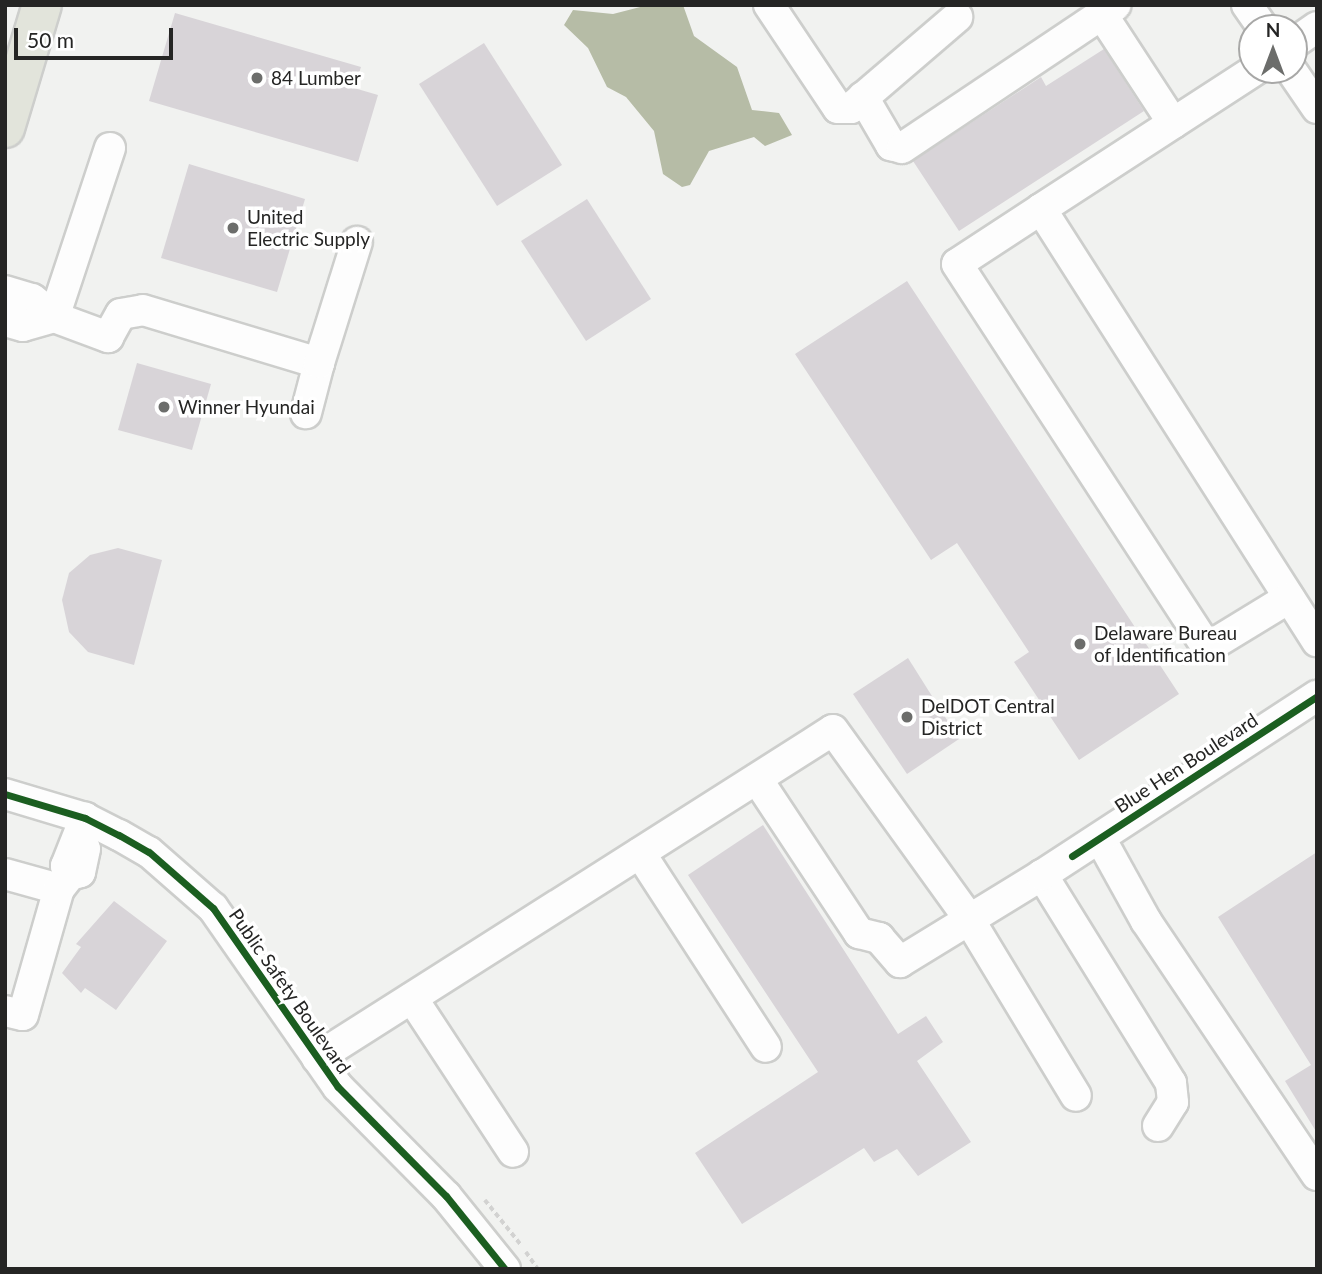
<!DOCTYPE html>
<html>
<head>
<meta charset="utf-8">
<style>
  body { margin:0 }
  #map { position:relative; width:1322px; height:1274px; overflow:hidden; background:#f1f2f0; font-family:Lato,sans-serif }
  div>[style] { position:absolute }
  .water>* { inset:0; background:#b6bca6 }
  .building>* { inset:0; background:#d8d4d8 }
  .path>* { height:3.5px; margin-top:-1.75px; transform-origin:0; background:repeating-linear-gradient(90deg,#d2d2d1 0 5px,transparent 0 8.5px) }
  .roads { filter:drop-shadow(2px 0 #cdcecc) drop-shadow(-2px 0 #cdcecc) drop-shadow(0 2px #cdcecc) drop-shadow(0 -2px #cdcecc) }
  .minor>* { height:30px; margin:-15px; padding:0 15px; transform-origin:15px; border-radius:15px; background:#fdfdfd }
  .highway>* { height:38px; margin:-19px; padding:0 19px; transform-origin:19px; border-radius:19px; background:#e2e4db }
  .cycleway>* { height:7px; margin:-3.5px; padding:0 3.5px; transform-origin:3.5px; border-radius:3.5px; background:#1b5e20 }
  .dots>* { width:19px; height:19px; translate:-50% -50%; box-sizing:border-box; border:4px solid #fff; border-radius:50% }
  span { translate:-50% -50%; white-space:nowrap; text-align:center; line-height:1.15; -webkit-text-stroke:7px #fff; paint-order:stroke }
  .poi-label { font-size:19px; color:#252524 }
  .left { translate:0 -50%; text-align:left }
  .street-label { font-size:19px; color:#252524 }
  .frame { position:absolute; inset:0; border:7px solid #252524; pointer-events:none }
  .north { position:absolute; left:1238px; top:14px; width:70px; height:70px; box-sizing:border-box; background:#fff; border:2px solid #a8a8a7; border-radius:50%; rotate:0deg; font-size:19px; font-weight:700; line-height:28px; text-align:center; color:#252524 }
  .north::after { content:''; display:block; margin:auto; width:24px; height:32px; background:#6c6d6b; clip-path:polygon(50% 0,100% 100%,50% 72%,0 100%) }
  .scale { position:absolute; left:14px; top:28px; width:159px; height:32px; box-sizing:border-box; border:4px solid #252524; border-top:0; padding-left:9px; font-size:21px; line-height:24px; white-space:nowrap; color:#252524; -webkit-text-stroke:5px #fff; paint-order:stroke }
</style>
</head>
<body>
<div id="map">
  <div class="water">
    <div style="clip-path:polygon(648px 5px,683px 5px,694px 36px,737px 67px,752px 110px,779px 113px,792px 135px,765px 146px,754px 137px,709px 151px,690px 185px,682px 187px,663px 174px,654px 131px,626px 97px,607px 87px,588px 48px,564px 25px,573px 10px,613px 14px)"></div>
  </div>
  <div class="building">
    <div style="clip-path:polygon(175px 13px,361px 67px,354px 88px,378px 95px,358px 162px,149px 101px)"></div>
    <div style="clip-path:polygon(484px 43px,562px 165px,497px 206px,419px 84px)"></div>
    <div style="clip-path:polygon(1104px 49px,1144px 111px,959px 231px,913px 161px,1041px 77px,1046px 86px)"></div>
    <div style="clip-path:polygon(189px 164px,305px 199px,277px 292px,161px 258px)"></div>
    <div style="clip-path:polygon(587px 199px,651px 299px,586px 341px,521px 241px)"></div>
    <div style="clip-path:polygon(907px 281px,1179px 694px,1079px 760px,1014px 662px,1029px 652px,957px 543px,931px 560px,795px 354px)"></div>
    <div style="clip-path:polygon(137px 363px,211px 384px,192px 450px,118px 430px)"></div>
    <div style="clip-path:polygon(118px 548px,162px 560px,134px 665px,88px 652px,69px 632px,62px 600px,69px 573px,90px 555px)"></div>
    <div style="clip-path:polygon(908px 658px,959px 739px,907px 774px,853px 694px)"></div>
    <div style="clip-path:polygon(763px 825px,898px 1034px,926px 1016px,943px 1042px,917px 1061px,971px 1142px,918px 1176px,897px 1149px,874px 1162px,864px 1148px,742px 1224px,695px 1153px,818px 1072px,688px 875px)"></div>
    <div style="clip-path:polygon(1317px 852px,1317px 1133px,1285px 1081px,1311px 1065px,1218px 917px)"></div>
    <div style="clip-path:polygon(114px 901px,167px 941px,116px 1010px,85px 988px,81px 993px,62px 973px,81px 947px,76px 944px)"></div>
  </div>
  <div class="path">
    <div style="left:485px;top:1200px;width:59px;rotate:51.2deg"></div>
    <div style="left:526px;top:1252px;width:21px;rotate:55deg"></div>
  </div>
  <div class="roads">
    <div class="minor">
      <div style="left:769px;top:5px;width:124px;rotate:56.2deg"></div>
      <div style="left:838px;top:108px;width:13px"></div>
      <div style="left:851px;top:108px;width:140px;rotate:-40.6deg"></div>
      <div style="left:1247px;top:5px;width:28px;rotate:55deg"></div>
      <div style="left:1103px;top:16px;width:128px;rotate:56.8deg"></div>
      <div style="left:1294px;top:43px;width:28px;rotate:-35deg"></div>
      <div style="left:1255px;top:70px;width:255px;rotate:147deg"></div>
      <div style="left:1041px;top:209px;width:513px;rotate:57.43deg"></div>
      <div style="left:1291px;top:70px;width:46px;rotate:55.6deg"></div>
      <div style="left:863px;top:97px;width:56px;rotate:59.7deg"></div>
      <div style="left:891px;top:145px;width:11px;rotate:15deg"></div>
      <div style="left:902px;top:148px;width:257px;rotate:-33.8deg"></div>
      <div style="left:110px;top:148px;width:178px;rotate:108.3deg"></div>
      <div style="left:54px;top:317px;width:58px;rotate:20.3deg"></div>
      <div style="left:108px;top:337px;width:26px;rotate:-61deg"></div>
      <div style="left:121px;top:314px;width:22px;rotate:-10deg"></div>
      <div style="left:143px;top:310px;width:184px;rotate:16.8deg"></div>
      <div style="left:319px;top:363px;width:52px;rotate:104.6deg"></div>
      <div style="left:1041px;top:209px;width:100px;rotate:146.8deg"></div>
      <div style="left:957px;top:264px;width:458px;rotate:56.9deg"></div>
      <div style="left:1207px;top:648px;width:96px;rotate:-31.4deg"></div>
      <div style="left:5px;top:291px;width:28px;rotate:17deg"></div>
      <div style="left:32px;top:299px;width:28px;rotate:39deg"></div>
      <div style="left:54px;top:317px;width:32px;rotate:164deg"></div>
      <div style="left:23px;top:326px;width:19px;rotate:-164deg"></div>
      <div style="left:319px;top:363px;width:127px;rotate:-72.6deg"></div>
      <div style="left:757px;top:779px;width:185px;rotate:56.5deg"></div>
      <div style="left:859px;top:933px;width:21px;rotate:14deg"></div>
      <div style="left:879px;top:938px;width:32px;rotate:49deg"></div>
      <div style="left:900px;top:962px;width:167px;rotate:-31.5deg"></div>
      <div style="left:5px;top:794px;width:84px;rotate:16.7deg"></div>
      <div style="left:85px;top:818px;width:38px;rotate:27deg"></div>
      <div style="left:119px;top:835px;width:34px;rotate:30deg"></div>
      <div style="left:149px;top:852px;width:85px;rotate:41.2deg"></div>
      <div style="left:213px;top:908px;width:218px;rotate:55.1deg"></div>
      <div style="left:338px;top:1087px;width:153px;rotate:45.3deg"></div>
      <div style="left:446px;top:1196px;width:94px;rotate:51.1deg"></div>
      <div style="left:1100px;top:838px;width:95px;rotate:61deg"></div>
      <div style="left:1146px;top:921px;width:306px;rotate:56.1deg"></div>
      <div style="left:80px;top:841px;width:9px;rotate:58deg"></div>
      <div style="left:85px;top:849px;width:24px;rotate:102deg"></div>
      <div style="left:80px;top:872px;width:10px;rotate:163deg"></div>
      <div style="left:70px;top:875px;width:10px;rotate:-114deg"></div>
      <div style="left:66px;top:866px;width:52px;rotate:-68.4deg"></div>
      <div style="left:640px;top:853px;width:231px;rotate:57deg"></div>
      <div style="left:5px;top:874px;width:56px;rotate:15.5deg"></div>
      <div style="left:412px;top:998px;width:184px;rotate:56.7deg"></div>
      <div style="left:5px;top:1011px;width:18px;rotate:13deg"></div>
      <div style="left:23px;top:1015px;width:131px;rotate:-74.1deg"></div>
      <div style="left:59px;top:889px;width:18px;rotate:-52deg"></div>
      <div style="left:317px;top:1058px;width:611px;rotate:-32.44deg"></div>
      <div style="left:833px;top:730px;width:229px;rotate:54.2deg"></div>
      <div style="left:967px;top:916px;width:210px;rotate:58.8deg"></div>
      <div style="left:1158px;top:1126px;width:28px;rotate:-58deg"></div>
      <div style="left:1173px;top:1102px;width:19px;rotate:-96deg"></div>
      <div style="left:1171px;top:1083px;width:245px;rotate:-121.8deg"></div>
      <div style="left:1042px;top:875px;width:328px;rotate:-33.1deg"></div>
    </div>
    <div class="highway">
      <div style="left:5px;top:128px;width:128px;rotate:-73.3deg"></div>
    </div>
  </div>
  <div class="cycleway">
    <div style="left:5px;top:794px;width:84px;rotate:16.7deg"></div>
    <div style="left:85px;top:818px;width:38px;rotate:27deg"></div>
    <div style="left:119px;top:835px;width:34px;rotate:30deg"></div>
    <div style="left:149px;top:852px;width:85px;rotate:41.2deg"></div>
    <div style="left:213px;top:908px;width:218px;rotate:55.1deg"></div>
    <div style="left:338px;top:1087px;width:153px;rotate:45.3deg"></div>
    <div style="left:446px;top:1196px;width:94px;rotate:51.1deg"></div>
    <div style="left:1072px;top:856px;width:293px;rotate:-33.1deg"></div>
  </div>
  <div class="dots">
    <div style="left:257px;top:78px;background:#6c6d6b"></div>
    <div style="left:233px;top:228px;background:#6c6d6b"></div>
    <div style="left:164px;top:407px;background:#6c6d6b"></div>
    <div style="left:1080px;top:644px;background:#6c6d6b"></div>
    <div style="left:907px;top:717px;background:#6c6d6b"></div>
  </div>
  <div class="poi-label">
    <span class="left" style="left:271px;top:78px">84 Lumber</span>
    <span class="left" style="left:247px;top:228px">United<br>Electric Supply</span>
    <span class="left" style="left:178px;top:407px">Winner Hyundai</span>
    <span class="left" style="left:1094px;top:644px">Delaware Bureau<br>of Identification</span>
    <span class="left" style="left:921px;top:717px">DelDOT Central<br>District</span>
  </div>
  <div class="street-label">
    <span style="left:1186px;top:763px;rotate:-33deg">Blue Hen Boulevard</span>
    <span style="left:290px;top:991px;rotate:55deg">Public Safety Boulevard</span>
  </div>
  <div class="frame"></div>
  <div class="north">N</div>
  <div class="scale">50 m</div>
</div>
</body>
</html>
